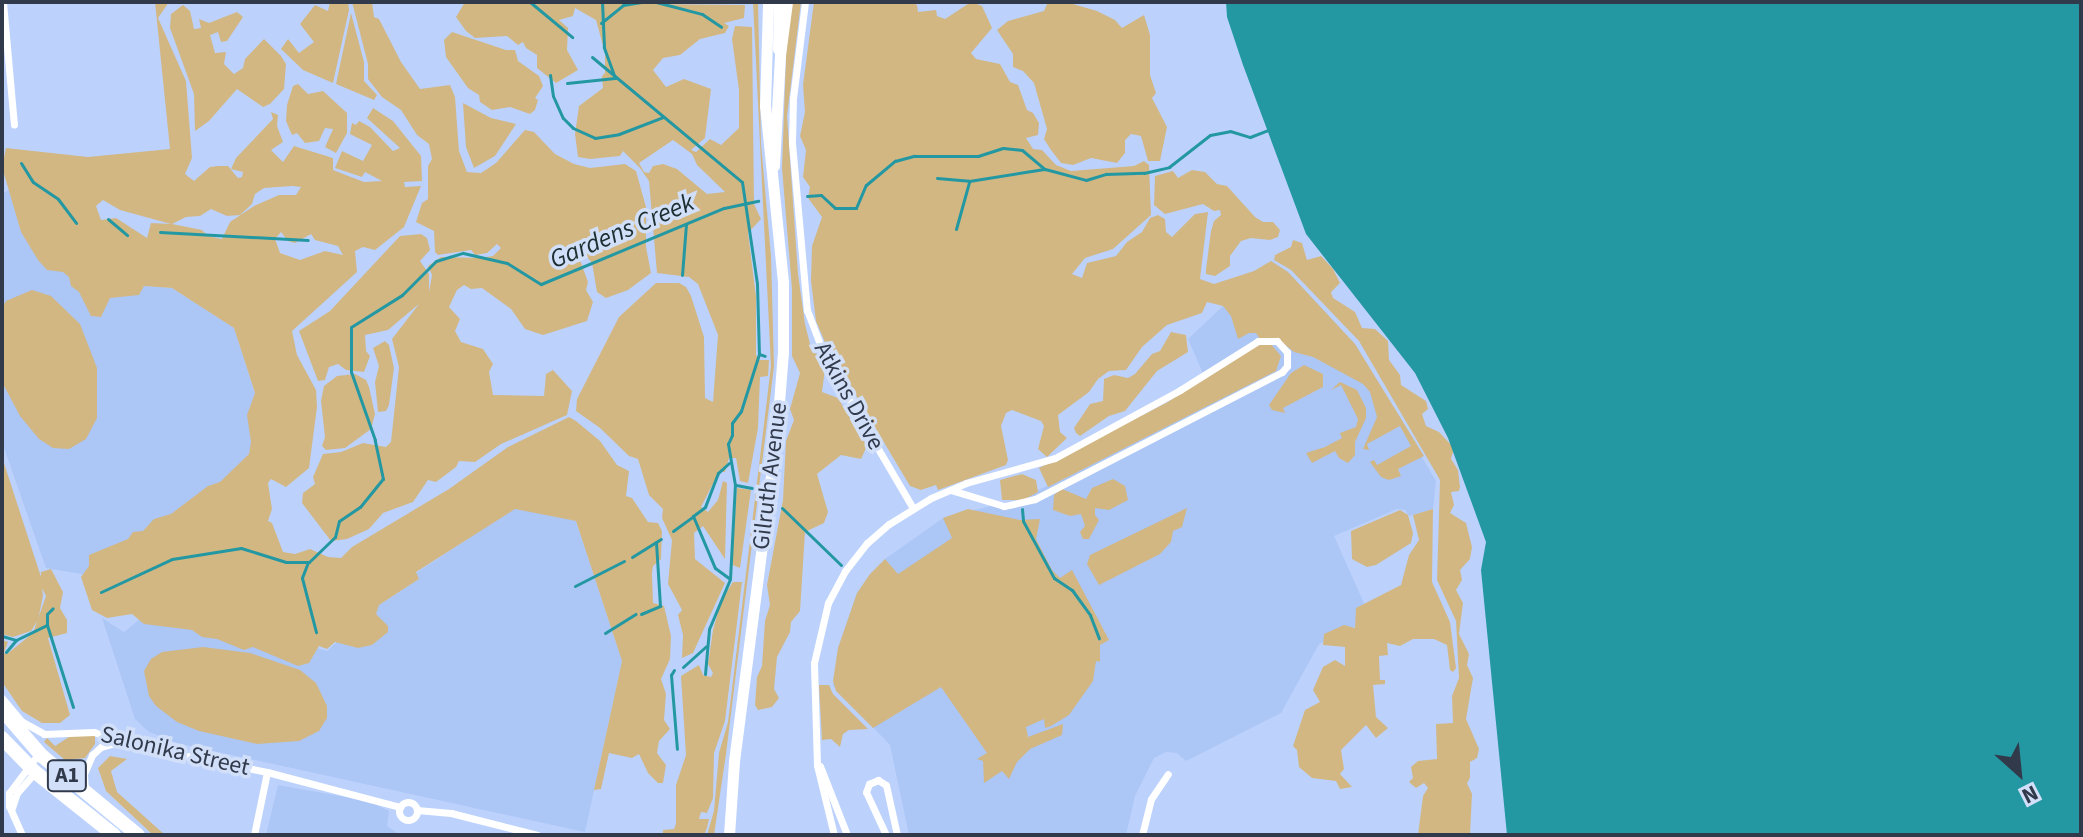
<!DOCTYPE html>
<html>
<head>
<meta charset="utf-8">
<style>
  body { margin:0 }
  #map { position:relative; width:2083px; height:837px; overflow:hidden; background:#bcd2fd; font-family:"Source Sans 3",sans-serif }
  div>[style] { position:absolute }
  .built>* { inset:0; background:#acc6f6 }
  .green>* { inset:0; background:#d2b783 }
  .water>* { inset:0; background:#2498a2 }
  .stream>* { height:3px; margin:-1.5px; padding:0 1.5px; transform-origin:1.5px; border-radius:1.5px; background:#2498a2 }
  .street>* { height:7px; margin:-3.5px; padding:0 3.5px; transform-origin:3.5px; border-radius:3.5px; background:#fff }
  .street>.ring { margin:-3.5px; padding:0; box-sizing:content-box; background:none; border:7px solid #fff; border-radius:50% }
  .secondary>* { height:11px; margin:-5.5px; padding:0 5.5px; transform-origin:5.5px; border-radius:5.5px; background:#fff }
  .highway>* { height:14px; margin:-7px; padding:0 7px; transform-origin:7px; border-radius:7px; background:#fff }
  span { translate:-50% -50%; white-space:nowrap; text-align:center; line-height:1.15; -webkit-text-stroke:7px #d2dff9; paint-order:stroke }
  .shield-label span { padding:2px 6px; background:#d2dff9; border:2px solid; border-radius:6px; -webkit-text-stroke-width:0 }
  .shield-label { font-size:22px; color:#313a4b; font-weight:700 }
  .street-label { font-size:24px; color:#313a4b }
  .water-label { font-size:26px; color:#1b2e30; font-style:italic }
  .frame { position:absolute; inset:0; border:4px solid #313a4b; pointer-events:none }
  .north { position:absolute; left:1979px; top:733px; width:80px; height:80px; -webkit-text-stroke:6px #d2dff9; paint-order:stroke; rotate:153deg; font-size:22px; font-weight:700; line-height:32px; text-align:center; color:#313a4b }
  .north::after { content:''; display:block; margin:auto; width:28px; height:36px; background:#313a4b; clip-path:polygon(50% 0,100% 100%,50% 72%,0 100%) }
</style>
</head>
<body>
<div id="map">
  <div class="built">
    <div style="clip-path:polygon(10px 190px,21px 232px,143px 286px,172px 288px,234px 328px,264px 422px,264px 441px,216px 487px,87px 575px,46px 568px,2px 442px,2px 193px)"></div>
    <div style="clip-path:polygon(1271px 261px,1288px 272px,1355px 344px,1436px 481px,1433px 509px,1409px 516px,1405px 510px,1397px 509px,1334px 536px,1367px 610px,1362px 623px,1319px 644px,1281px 713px,1186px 761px,1177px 753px,1166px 752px,1154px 758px,1135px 796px,1126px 835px,909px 835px,890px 745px,833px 686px,838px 648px,857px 593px,885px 559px,943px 518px,1023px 498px,1215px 401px,1188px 339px)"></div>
    <div style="clip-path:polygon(515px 508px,576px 521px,622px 661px,585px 832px,177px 743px,149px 732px,135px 719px,102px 618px,124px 632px,159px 604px,327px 651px,378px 606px,419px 579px,416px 573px)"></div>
    <div style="clip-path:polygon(278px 785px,368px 801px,389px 811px,387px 826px,400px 835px,266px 835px)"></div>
  </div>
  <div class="green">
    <div style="clip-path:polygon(evenodd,155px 2px,169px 2px,158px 18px,186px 81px,192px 158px,185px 174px,194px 181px,210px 167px,218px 166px,228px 166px,238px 178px,242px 177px,243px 172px,231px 169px,236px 158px,273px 119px,271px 112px,278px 115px,277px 126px,283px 142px,271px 150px,283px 162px,294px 146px,333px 158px,333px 170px,364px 182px,382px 181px,365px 172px,362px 177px,335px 168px,342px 151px,363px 161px,372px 145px,350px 134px,352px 123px,356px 125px,359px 121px,370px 127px,393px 151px,400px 148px,367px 118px,373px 108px,393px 121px,421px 156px,422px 181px,404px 182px,405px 187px,421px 186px,404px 227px,375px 250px,363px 247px,355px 251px,357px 272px,292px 331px,297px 355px,316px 390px,317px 407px,309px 468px,286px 487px,271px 479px,268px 483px,272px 509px,268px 521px,272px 523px,283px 552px,295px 554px,310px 549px,328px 557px,341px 558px,352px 547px,449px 489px,508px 447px,569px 417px,576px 421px,600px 441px,617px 465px,629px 471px,626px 496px,632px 498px,648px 522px,658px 523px,662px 531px,661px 559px,653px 566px,652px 573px,653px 603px,664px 606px,671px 636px,670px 659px,661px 679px,666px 694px,664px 720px,670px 729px,659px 741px,657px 753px,666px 765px,663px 783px,658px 783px,648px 773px,639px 754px,632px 758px,609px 753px,601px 789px,594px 790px,622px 661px,576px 521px,515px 509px,416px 572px,419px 579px,379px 605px,376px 614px,388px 626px,388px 632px,372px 645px,358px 648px,335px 642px,327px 649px,319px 646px,309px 663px,298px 666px,253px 647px,244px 650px,217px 639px,202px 637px,192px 630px,144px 624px,132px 614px,107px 618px,92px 610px,81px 577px,89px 566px,89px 555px,128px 539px,133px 532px,143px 531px,154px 519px,171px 514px,208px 486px,220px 482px,249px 454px,251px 442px,247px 415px,255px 393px,234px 328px,172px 288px,144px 286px,139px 295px,110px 298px,101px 317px,91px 316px,79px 292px,71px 286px,69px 277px,63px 272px,47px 270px,38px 260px,21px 232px,2px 167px,6px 148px,88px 157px,170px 149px,155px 2px,292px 186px,301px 187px,296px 195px,279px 195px,254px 206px,230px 222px,222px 239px,208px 236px,202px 230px,172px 224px,186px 217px,200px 216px,211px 209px,227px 216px,240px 215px,252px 204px,255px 194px,264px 188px,292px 186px,155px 2px,103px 200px,120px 210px,171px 224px,151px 223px,147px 238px,116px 218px,101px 220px,96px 206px,103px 200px,155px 2px,281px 232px,288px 241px,295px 243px,311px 234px,315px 240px,338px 246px,343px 255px,325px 251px,300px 260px,280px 253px,275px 239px,281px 232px)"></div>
    <div style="clip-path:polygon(330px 2px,348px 2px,349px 10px,333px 83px,303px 70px,281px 49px,288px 39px,299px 53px,314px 42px,300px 24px,315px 5px,328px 11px)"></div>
    <div style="clip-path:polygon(352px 2px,372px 2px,374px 17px,379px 19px,401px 62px,420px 89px,450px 85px,455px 97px,459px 151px,467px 172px,481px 173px,496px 163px,525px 130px,534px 132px,555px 154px,574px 164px,590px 168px,625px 164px,636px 171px,646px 207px,646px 247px,651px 273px,628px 290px,606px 298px,597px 292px,592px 263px,587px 257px,580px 260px,588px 282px,586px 290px,593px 302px,587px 321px,543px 335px,525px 329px,511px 309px,482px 288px,471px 289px,464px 285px,457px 290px,449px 307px,460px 319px,455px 331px,461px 342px,483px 349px,493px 364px,489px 372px,493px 395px,544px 396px,546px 374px,553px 370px,572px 391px,567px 415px,501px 444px,475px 462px,459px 461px,456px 467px,436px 482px,428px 480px,413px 502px,383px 513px,369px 529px,347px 539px,331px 541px,302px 503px,303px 493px,315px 484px,313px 477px,323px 454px,341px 452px,363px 443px,386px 447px,391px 442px,399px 367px,392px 339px,419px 304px,388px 330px,365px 335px,366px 351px,370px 356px,364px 372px,346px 370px,338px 364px,329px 367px,325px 380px,318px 381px,299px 331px,330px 311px,400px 236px,421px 234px,427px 238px,430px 250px,420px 261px,429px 274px,429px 292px,432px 275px,428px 266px,441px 257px,480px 258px,493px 256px,501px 248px,497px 244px,487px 253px,475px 255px,471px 250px,438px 255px,435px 252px,434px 231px,416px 222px,422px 203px,428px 199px,428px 166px,432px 159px,429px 144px,417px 135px,401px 110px,382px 97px,368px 79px,368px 64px)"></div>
    <div style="clip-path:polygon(evenodd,465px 2px,745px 5px,744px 18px,724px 23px,729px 26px,725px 33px,700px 39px,680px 55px,663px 58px,653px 70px,666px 87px,684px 79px,711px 89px,705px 138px,691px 150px,696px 152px,710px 139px,721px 145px,739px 128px,739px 90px,732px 39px,735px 26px,752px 27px,754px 204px,761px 219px,748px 233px,756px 297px,756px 355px,759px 360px,769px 360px,768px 376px,760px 377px,758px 428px,748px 483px,740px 481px,736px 458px,729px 458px,725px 472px,719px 472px,701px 507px,708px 512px,718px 500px,723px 481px,727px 483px,725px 559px,703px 526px,694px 533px,695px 559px,725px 583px,693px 653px,682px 658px,683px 635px,678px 615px,682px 610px,668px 584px,672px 540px,662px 518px,663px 509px,649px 495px,638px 459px,629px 456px,600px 428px,576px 411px,577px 399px,619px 317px,656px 283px,679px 283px,686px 287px,691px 296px,704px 337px,705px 398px,713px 402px,718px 335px,698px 284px,689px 277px,657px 273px,649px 181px,640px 168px,623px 151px,620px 156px,590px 159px,578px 157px,575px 134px,579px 106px,603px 88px,602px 76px,605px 73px,605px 53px,596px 20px,575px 8px,573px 16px,559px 20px,568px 28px,567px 50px,578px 70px,556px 83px,537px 68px,537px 55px,526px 48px,523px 42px,518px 45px,507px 36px,475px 38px,466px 31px,456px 17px,465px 2px,673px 140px,692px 154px,697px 165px,725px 192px,707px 194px,677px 169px,663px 164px,653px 166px,649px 173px,644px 172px,639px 163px,673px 140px)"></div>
    <div style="clip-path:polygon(753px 2px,758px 2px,761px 144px,771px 256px,774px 366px,726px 754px,714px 835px,707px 835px,714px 811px,719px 753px,728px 722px,771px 366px)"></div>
    <div style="clip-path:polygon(788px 2px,801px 2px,787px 116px,798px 274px,805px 324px,812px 352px,819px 355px,825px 369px,822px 392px,838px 398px,867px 446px,861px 459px,841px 455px,817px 474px,828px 512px,824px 523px,805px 532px,800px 611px,791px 622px,790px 632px,777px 657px,774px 689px,779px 698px,772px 707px,758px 710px,755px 705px,757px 677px,762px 666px,765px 621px,770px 605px,767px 585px,783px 500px,786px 441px,794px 420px,790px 409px,800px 373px,792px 356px,792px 289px,782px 168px)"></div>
    <div style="clip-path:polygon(814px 2px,912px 2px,917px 5px,918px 12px,936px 10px,937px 16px,945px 19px,971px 2px,982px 6px,992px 28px,971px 53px,976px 59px,1000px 64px,1010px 82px,1018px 85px,1027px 110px,1033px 113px,1039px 123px,1038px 135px,1026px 138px,1033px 149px,1042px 150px,1056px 165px,1071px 171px,1134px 166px,1144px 161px,1149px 165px,1151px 215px,1113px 249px,1085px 258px,1072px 274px,1082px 278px,1087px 263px,1116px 256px,1127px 242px,1142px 232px,1150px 218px,1158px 215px,1165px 219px,1166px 232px,1172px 237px,1195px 214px,1208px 212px,1200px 279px,1214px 284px,1254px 271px,1271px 261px,1288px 272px,1355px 344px,1424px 456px,1398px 469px,1401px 476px,1389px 480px,1381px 477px,1370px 462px,1374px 460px,1377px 465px,1411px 446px,1400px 426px,1367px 444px,1369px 450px,1363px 449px,1377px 417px,1370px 392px,1363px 384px,1313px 357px,1294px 352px,1278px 339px,1259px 338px,1256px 333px,1249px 333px,1238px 339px,1231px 316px,1223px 306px,1207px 302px,1202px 313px,1167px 325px,1142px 347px,1126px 370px,1109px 371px,1098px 379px,1089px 392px,1058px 415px,1060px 432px,1067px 438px,1047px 457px,1038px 449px,1044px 426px,1041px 421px,1012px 410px,1006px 413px,1001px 426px,1008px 460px,1006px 465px,938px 490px,936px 485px,921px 490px,910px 486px,827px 347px,816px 321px,811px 281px,812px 246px,822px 217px,808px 198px,810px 187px,803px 177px,806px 150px,800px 136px,805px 112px,803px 85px)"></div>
    <div style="clip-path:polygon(1048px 2px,1066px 2px,1097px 11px,1115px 20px,1122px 28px,1144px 15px,1150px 35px,1150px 75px,1156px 93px,1152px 98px,1167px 127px,1160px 161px,1148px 161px,1141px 136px,1131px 134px,1125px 140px,1125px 153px,1117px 163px,1091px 158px,1073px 165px,1061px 163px,1051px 150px,1044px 139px,1047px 129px,1034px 83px,1023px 71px,1013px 67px,1013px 54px,997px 30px,1008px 21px,1044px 11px)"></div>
    <div style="clip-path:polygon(183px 5px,190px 11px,194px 29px,201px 28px,199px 19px,209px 23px,237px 12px,243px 17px,227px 41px,221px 42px,218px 32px,210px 35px,215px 53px,226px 52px,224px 64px,234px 74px,243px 68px,245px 59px,264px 39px,281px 56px,286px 64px,284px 89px,270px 104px,263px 107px,237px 89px,209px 121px,195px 131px,194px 94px,170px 28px,171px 14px)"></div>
    <div style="clip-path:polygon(351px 13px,364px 62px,364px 81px,377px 95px,374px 100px,336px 84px)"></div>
    <div style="clip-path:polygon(452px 32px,506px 50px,515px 50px,518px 61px,539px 76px,543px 86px,535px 98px,538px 100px,535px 110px,530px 114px,510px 107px,492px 110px,480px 102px,479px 95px,468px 88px,446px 57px,444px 40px)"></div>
    <div style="clip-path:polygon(298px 84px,308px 94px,323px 91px,347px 113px,347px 133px,336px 153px,325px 147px,333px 129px,325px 128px,319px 141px,305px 143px,297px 133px,292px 135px,286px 121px,287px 105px,293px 86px)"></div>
    <div style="clip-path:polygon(463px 103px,491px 118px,516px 124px,495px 156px,474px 168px,466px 147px)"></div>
    <div style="clip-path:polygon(1192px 170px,1205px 172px,1217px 184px,1227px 186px,1255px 217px,1263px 222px,1273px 222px,1280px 230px,1278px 237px,1270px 240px,1251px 238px,1241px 241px,1230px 256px,1230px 266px,1215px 276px,1206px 274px,1206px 269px,1211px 231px,1214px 221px,1221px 215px,1220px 210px,1214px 211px,1203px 204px,1165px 214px,1154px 205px,1155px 176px,1173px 171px,1178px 178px)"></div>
    <div style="clip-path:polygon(1293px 240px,1302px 243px,1307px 260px,1321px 256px,1333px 269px,1340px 283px,1331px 292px,1333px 298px,1355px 312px,1362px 328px,1375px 329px,1388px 341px,1389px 360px,1400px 375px,1401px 385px,1426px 401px,1428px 409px,1422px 414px,1426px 426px,1439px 432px,1454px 448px,1451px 459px,1458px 470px,1460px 487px,1459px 491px,1451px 492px,1454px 505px,1450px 513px,1466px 523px,1472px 547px,1470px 559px,1460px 570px,1462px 580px,1456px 590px,1463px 603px,1459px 634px,1469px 654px,1467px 665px,1473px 678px,1466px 719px,1479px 749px,1477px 758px,1470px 762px,1470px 778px,1467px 783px,1472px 794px,1470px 835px,1418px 835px,1423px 796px,1428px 788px,1424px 783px,1416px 788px,1409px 782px,1413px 778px,1411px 767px,1418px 761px,1437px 759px,1436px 724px,1453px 723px,1452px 696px,1459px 678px,1456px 621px,1437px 580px,1440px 480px,1359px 341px,1291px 270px,1274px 260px,1275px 255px,1291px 247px)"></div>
    <div style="clip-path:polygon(32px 290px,51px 296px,80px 324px,97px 368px,97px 418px,86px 439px,69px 449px,53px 448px,39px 439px,20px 416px,2px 382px,2px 308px,6px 301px)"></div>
    <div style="clip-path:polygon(1171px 332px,1186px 335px,1188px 352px,1157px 371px,1125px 411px,1109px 416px,1080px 436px,1076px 433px,1074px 428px,1090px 404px,1103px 401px,1104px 379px,1114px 375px,1128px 378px,1135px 374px,1152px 354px,1160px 351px)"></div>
    <div style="clip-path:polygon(385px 341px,389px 345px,394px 368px,389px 405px,386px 411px,378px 412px,375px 382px,379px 366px,373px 348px)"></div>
    <div style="clip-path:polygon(1270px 343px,1281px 356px,1276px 371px,1048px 487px,1039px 468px,1166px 403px,1258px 344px)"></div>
    <div style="clip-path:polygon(1304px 365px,1323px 374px,1323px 387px,1283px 408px,1285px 413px,1272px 410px,1269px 405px,1291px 373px)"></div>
    <div style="clip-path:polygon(355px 374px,366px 380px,369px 387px,375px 414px,371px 429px,345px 448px,326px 450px,322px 446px,325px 437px,321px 401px,324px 386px,337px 376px)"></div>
    <div style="clip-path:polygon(1340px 382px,1357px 390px,1366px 408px,1366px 418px,1355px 442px,1355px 455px,1348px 463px,1339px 458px,1335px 451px,1312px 463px,1306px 453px,1325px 447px,1342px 438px,1340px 433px,1356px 427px,1358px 419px,1341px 385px,1331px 390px)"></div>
    <div style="clip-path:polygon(2px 457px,41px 577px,43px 596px,38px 620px,31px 631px,13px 637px,2px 634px)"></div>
    <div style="clip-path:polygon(1022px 474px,1036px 480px,1038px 492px,1023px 500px,1002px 500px,1000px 480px)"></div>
    <div style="clip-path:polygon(1113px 479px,1125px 486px,1128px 500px,1109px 510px,1095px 508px,1095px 515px,1099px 520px,1089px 539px,1083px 539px,1080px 532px,1085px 526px,1081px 514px,1070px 516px,1053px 510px,1054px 495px,1062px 489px,1086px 499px,1092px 488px)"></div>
    <div style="clip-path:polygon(737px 488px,751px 490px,740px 568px,733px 565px,732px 557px)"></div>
    <div style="clip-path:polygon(1187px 508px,1182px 527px,1173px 531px,1171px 542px,1160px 554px,1099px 585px,1087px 564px,1090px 555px)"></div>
    <div style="clip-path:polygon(968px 509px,1020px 520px,1040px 519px,1036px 539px,1052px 570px,1060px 578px,1072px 570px,1109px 640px,1100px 645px,1100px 662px,1096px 661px,1093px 681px,1069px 715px,1051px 726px,1045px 728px,1044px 719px,1026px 727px,1028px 737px,1063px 724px,1062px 735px,1030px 749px,1017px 762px,1009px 779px,1002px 771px,984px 783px,983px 761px,977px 759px,987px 753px,941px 687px,873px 728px,836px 691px,833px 681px,838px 648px,857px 593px,870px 574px,885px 559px,898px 574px,952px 538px,943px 518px)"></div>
    <div style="clip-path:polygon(1433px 509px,1432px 582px,1450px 622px,1456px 668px,1453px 672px,1450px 670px,1447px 645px,1434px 639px,1413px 639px,1400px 646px,1387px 643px,1388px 655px,1379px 656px,1380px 680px,1385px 680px,1385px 684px,1373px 685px,1376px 717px,1388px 728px,1376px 738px,1366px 725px,1341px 750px,1344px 769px,1340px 774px,1352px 787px,1340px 789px,1336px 781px,1312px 778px,1299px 767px,1297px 750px,1293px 746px,1305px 710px,1320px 702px,1313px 690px,1323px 667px,1335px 660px,1345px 666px,1345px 647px,1323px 645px,1324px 634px,1344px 625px,1355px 628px,1356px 608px,1401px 585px,1409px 555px,1419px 540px,1413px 515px)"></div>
    <div style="clip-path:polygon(1400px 510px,1408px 515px,1413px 533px,1411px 543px,1376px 565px,1367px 567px,1352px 559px,1351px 531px)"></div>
    <div style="clip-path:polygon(51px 569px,63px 592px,60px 608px,67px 620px,67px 633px,48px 638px,70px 715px,60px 723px,42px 723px,22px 711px,2px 682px,2px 640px,8px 642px,4px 653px,7px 654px,33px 633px,46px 596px,41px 586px,41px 572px)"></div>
    <div style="clip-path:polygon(733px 582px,742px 582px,725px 721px,714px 753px,713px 798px,707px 813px,701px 812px,699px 819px,709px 819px,707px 828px,704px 835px,663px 835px,663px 830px,674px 829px,676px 824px,676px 785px,686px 755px,681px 676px,699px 665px,703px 675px,711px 677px,713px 673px,708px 664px,713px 630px,721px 601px)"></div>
    <div style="clip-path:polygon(203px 647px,250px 653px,300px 670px,316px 683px,327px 706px,327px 718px,319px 731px,299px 741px,257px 744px,199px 731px,177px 722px,156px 706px,149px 696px,144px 671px,151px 659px,162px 652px)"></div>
    <div style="clip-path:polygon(819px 685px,829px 685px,833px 694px,868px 729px,849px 730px,843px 734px,840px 747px,831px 739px,822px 740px)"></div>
    <div style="clip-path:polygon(72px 735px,95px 735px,95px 744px,85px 758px,65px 760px,44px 742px,47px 738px,55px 746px)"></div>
    <div style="clip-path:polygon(110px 756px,127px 759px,111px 771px,117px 792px,165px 835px,153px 835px,106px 791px,98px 768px)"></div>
  </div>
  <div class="water">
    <div style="clip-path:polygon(1226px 2px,2081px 2px,2081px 835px,1507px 835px,1481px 570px,1486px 542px,1448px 438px,1415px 373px,1306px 234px,1243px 65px,1227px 17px)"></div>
  </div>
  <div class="stream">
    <div style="left:530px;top:2px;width:55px;rotate:39.8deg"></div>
    <div style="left:656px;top:2px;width:48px;rotate:14.6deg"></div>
    <div style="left:702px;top:14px;width:23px;rotate:34deg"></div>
    <div style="left:601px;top:23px;width:28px;rotate:-39deg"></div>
    <div style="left:623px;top:5px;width:20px;rotate:-9deg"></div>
    <div style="left:592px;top:57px;width:195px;rotate:39.8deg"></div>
    <div style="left:742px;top:182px;width:103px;rotate:81.6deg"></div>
    <div style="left:757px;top:284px;width:70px;rotate:88.4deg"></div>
    <div style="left:759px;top:354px;width:6px;rotate:18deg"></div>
    <div style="left:550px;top:75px;width:21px;rotate:82deg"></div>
    <div style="left:553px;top:96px;width:24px;rotate:66deg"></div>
    <div style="left:563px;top:118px;width:14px;rotate:45deg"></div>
    <div style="left:573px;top:128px;width:24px;rotate:24deg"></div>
    <div style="left:595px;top:138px;width:24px;rotate:-9deg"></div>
    <div style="left:619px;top:134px;width:47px;rotate:-21.1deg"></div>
    <div style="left:567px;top:83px;width:48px;rotate:-5.9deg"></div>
    <div style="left:615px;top:78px;width:33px;rotate:-110deg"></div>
    <div style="left:604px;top:47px;width:45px;rotate:-92.5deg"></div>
    <div style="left:21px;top:163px;width:22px;rotate:58deg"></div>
    <div style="left:33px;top:182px;width:30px;rotate:34deg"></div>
    <div style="left:58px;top:199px;width:30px;rotate:53deg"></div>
    <div style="left:937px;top:178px;width:32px;rotate:5deg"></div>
    <div style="left:969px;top:181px;width:76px;rotate:-9.1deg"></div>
    <div style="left:807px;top:196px;width:14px;rotate:-4deg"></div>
    <div style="left:821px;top:195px;width:19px;rotate:43deg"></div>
    <div style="left:835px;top:208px;width:21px"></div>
    <div style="left:856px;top:208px;width:25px;rotate:-67deg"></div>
    <div style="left:866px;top:185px;width:38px;rotate:-40deg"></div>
    <div style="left:895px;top:161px;width:20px;rotate:-15deg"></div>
    <div style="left:914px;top:156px;width:64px"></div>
    <div style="left:978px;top:156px;width:26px;rotate:-18deg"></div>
    <div style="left:1003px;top:148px;width:19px;rotate:6deg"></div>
    <div style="left:1022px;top:150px;width:30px;rotate:40deg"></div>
    <div style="left:1045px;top:169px;width:42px;rotate:15deg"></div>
    <div style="left:1086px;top:180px;width:21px;rotate:-17deg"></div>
    <div style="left:1106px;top:174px;width:38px;rotate:-2deg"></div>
    <div style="left:1144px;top:173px;width:26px;rotate:-13deg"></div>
    <div style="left:1169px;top:167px;width:52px;rotate:-38deg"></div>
    <div style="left:1210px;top:135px;width:20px;rotate:-11deg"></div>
    <div style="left:1230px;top:131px;width:21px;rotate:17deg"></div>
    <div style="left:1250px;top:137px;width:19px;rotate:-21deg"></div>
    <div style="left:108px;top:219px;width:25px;rotate:40deg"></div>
    <div style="left:956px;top:229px;width:49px;rotate:-74.5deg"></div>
    <div style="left:160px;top:232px;width:148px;rotate:3.1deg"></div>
    <div style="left:682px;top:275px;width:51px;rotate:-85.5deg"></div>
    <div style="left:729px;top:463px;width:15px;rotate:138deg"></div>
    <div style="left:718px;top:473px;width:36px;rotate:111deg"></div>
    <div style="left:705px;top:507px;width:15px;rotate:143deg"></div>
    <div style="left:693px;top:516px;width:56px;rotate:67.1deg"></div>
    <div style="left:715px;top:568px;width:17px;rotate:36deg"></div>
    <div style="left:736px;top:485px;width:16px;rotate:11deg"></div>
    <div style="left:782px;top:508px;width:82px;rotate:44deg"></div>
    <div style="left:1022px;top:509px;width:12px;rotate:85deg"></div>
    <div style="left:1023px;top:521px;width:65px;rotate:61.5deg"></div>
    <div style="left:1054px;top:578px;width:22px;rotate:34deg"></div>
    <div style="left:1072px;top:590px;width:31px;rotate:54deg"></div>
    <div style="left:1090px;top:615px;width:25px;rotate:69deg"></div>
    <div style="left:673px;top:531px;width:24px;rotate:-36deg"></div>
    <div style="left:632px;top:557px;width:34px;rotate:-32deg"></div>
    <div style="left:308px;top:562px;width:17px;rotate:111deg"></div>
    <div style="left:302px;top:578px;width:56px;rotate:75.5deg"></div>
    <div style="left:575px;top:586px;width:55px;rotate:-27deg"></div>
    <div style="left:101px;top:592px;width:78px;rotate:-24.9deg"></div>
    <div style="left:172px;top:559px;width:70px;rotate:-9.1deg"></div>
    <div style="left:241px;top:548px;width:47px;rotate:17.3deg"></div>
    <div style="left:286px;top:562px;width:23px"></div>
    <div style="left:309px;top:562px;width:36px;rotate:-44deg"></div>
    <div style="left:335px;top:537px;width:16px;rotate:-76deg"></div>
    <div style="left:339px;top:521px;width:25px;rotate:-34deg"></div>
    <div style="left:360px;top:507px;width:36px;rotate:-51deg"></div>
    <div style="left:383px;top:479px;width:40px;rotate:-102deg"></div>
    <div style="left:375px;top:440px;width:72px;rotate:-109.4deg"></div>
    <div style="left:351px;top:372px;width:45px;rotate:-90deg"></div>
    <div style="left:351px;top:327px;width:60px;rotate:-32.1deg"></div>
    <div style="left:402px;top:295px;width:48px;rotate:-45deg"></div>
    <div style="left:436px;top:261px;width:28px;rotate:-17deg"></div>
    <div style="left:463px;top:253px;width:45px;rotate:12.8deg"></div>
    <div style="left:507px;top:263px;width:40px;rotate:32deg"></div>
    <div style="left:541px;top:284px;width:198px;rotate:-22.6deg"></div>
    <div style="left:724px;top:208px;width:35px;rotate:-12deg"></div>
    <div style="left:641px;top:614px;width:21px;rotate:-23deg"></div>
    <div style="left:660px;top:606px;width:64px;rotate:-93.6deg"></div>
    <div style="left:47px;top:625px;width:86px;rotate:72.4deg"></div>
    <div style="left:605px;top:633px;width:36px;rotate:-32deg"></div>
    <div style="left:2px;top:636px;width:15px;rotate:16deg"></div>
    <div style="left:16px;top:640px;width:34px;rotate:-26deg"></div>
    <div style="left:47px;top:625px;width:11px;rotate:-90deg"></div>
    <div style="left:47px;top:614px;width:8px;rotate:-45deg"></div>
    <div style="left:6px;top:652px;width:16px;rotate:-50deg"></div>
    <div style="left:683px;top:667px;width:31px;rotate:-42deg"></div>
    <div style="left:674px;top:670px;width:6px;rotate:121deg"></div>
    <div style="left:671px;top:675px;width:74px;rotate:85.4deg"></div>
    <div style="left:705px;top:674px;width:45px;rotate:-84.9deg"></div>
    <div style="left:709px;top:629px;width:54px;rotate:-67.2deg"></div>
    <div style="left:730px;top:579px;width:94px;rotate:-87deg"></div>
    <div style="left:735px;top:485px;width:42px;rotate:-99.7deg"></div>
    <div style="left:728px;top:444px;width:10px;rotate:-66deg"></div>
    <div style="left:732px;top:435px;width:12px;rotate:-90deg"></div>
    <div style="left:732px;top:423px;width:15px;rotate:-53deg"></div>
    <div style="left:741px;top:411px;width:60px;rotate:-72.5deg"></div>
  </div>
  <div class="street">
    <div style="left:3px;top:2px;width:123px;rotate:84.9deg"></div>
    <div style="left:805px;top:2px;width:97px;rotate:97.1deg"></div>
    <div style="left:793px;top:98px;width:45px;rotate:91.3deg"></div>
    <div style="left:792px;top:143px;width:168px;rotate:84.9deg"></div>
    <div style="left:807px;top:310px;width:53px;rotate:69.2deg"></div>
    <div style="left:826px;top:360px;width:172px;rotate:59.6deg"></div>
    <div style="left:2px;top:698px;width:30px;rotate:50deg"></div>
    <div style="left:21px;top:721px;width:26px;rotate:29deg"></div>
    <div style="left:44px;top:734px;width:50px;rotate:-2.3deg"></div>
    <div style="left:94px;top:732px;width:30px;rotate:21deg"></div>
    <div style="left:122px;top:743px;width:148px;rotate:11.3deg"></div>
    <div style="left:267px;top:772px;width:138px;rotate:14.7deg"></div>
    <div style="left:820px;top:766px;width:74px;rotate:68.6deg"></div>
    <div style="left:85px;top:789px;width:15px;rotate:-94deg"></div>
    <div style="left:84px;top:774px;width:21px;rotate:-67deg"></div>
    <div style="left:92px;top:755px;width:12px;rotate:-42deg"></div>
    <div style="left:101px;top:747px;width:19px;rotate:-16deg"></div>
    <div class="ring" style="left:399px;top:802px;width:11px;height:11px"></div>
    <div style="left:12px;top:808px;width:16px;rotate:-72deg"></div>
    <div style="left:17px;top:793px;width:28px;rotate:-49deg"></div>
    <div style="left:417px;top:810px;width:34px;rotate:5deg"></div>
    <div style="left:451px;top:813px;width:89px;rotate:14.3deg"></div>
    <div style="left:22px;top:835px;width:32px;rotate:-114deg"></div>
    <div style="left:9px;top:806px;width:13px;rotate:-90deg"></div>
    <div style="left:9px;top:793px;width:50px;rotate:-53.1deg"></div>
    <div style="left:254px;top:835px;width:64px;rotate:-78.3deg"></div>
    <div style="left:834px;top:835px;width:72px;rotate:-103.7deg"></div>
    <div style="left:817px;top:765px;width:102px;rotate:-91.7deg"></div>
    <div style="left:814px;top:663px;width:62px;rotate:-76.9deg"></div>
    <div style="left:828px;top:603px;width:36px;rotate:-62deg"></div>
    <div style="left:845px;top:571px;width:36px;rotate:-52deg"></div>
    <div style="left:867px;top:543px;width:29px;rotate:-41deg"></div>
    <div style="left:889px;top:524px;width:49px;rotate:-31.8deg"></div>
    <div style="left:931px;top:498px;width:38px;rotate:-23deg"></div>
    <div style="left:966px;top:483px;width:92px;rotate:-15.7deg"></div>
    <div style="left:1055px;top:458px;width:142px;rotate:-28.5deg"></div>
    <div style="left:1180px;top:390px;width:92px;rotate:-32.1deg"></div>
    <div style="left:1258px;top:341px;width:19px"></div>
    <div style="left:1277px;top:341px;width:15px;rotate:48deg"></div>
    <div style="left:1287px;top:352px;width:14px;rotate:90deg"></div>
    <div style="left:1287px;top:366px;width:8px;rotate:130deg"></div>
    <div style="left:1282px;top:372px;width:278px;rotate:152.8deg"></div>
    <div style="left:1035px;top:499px;width:32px;rotate:167deg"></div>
    <div style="left:1004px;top:506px;width:55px;rotate:-163.2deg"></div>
    <div style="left:886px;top:835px;width:47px;rotate:-114.9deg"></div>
    <div style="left:866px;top:792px;width:9px;rotate:-69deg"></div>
    <div style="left:869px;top:784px;width:10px;rotate:-24deg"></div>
    <div style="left:878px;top:780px;width:9px;rotate:32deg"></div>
    <div style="left:886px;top:785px;width:51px;rotate:77.6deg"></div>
    <div style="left:1142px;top:835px;width:37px;rotate:-76deg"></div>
    <div style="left:1151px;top:799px;width:30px;rotate:-56deg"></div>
  </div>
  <div class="secondary">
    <div style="left:778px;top:49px;width:47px;rotate:-88.8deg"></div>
    <div style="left:774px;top:166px;width:111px;rotate:-86.9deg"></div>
    <div style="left:780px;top:55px;width:53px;rotate:-82.5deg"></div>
    <div style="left:729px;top:835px;width:74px;rotate:-86.1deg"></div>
    <div style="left:734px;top:761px;width:336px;rotate:-82.6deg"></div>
    <div style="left:777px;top:428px;width:76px;rotate:-85.5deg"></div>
    <div style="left:783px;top:352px;width:70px;rotate:-90deg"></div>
    <div style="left:783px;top:282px;width:177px;rotate:-95.8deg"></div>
    <div style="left:765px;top:106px;width:104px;rotate:-88.3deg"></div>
  </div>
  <div class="highway">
    <div style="left:2px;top:710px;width:61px;rotate:49deg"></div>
    <div style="left:42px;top:756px;width:124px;rotate:39.5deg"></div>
    <div style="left:2px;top:738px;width:47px;rotate:45.9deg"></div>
    <div style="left:35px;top:772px;width:101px;rotate:38.6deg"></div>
  </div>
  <div class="shield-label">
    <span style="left:67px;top:776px">A1</span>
  </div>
  <div class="street-label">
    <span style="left:849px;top:396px;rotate:61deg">Atkins Drive</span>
    <span style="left:770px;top:476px;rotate:-83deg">Gilruth Avenue</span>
    <span style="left:175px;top:751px;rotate:13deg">Salonika Street</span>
  </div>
  <div class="water-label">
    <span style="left:622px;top:231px;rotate:-23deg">Gardens Creek</span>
  </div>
  <div class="frame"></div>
  <div class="north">N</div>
</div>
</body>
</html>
